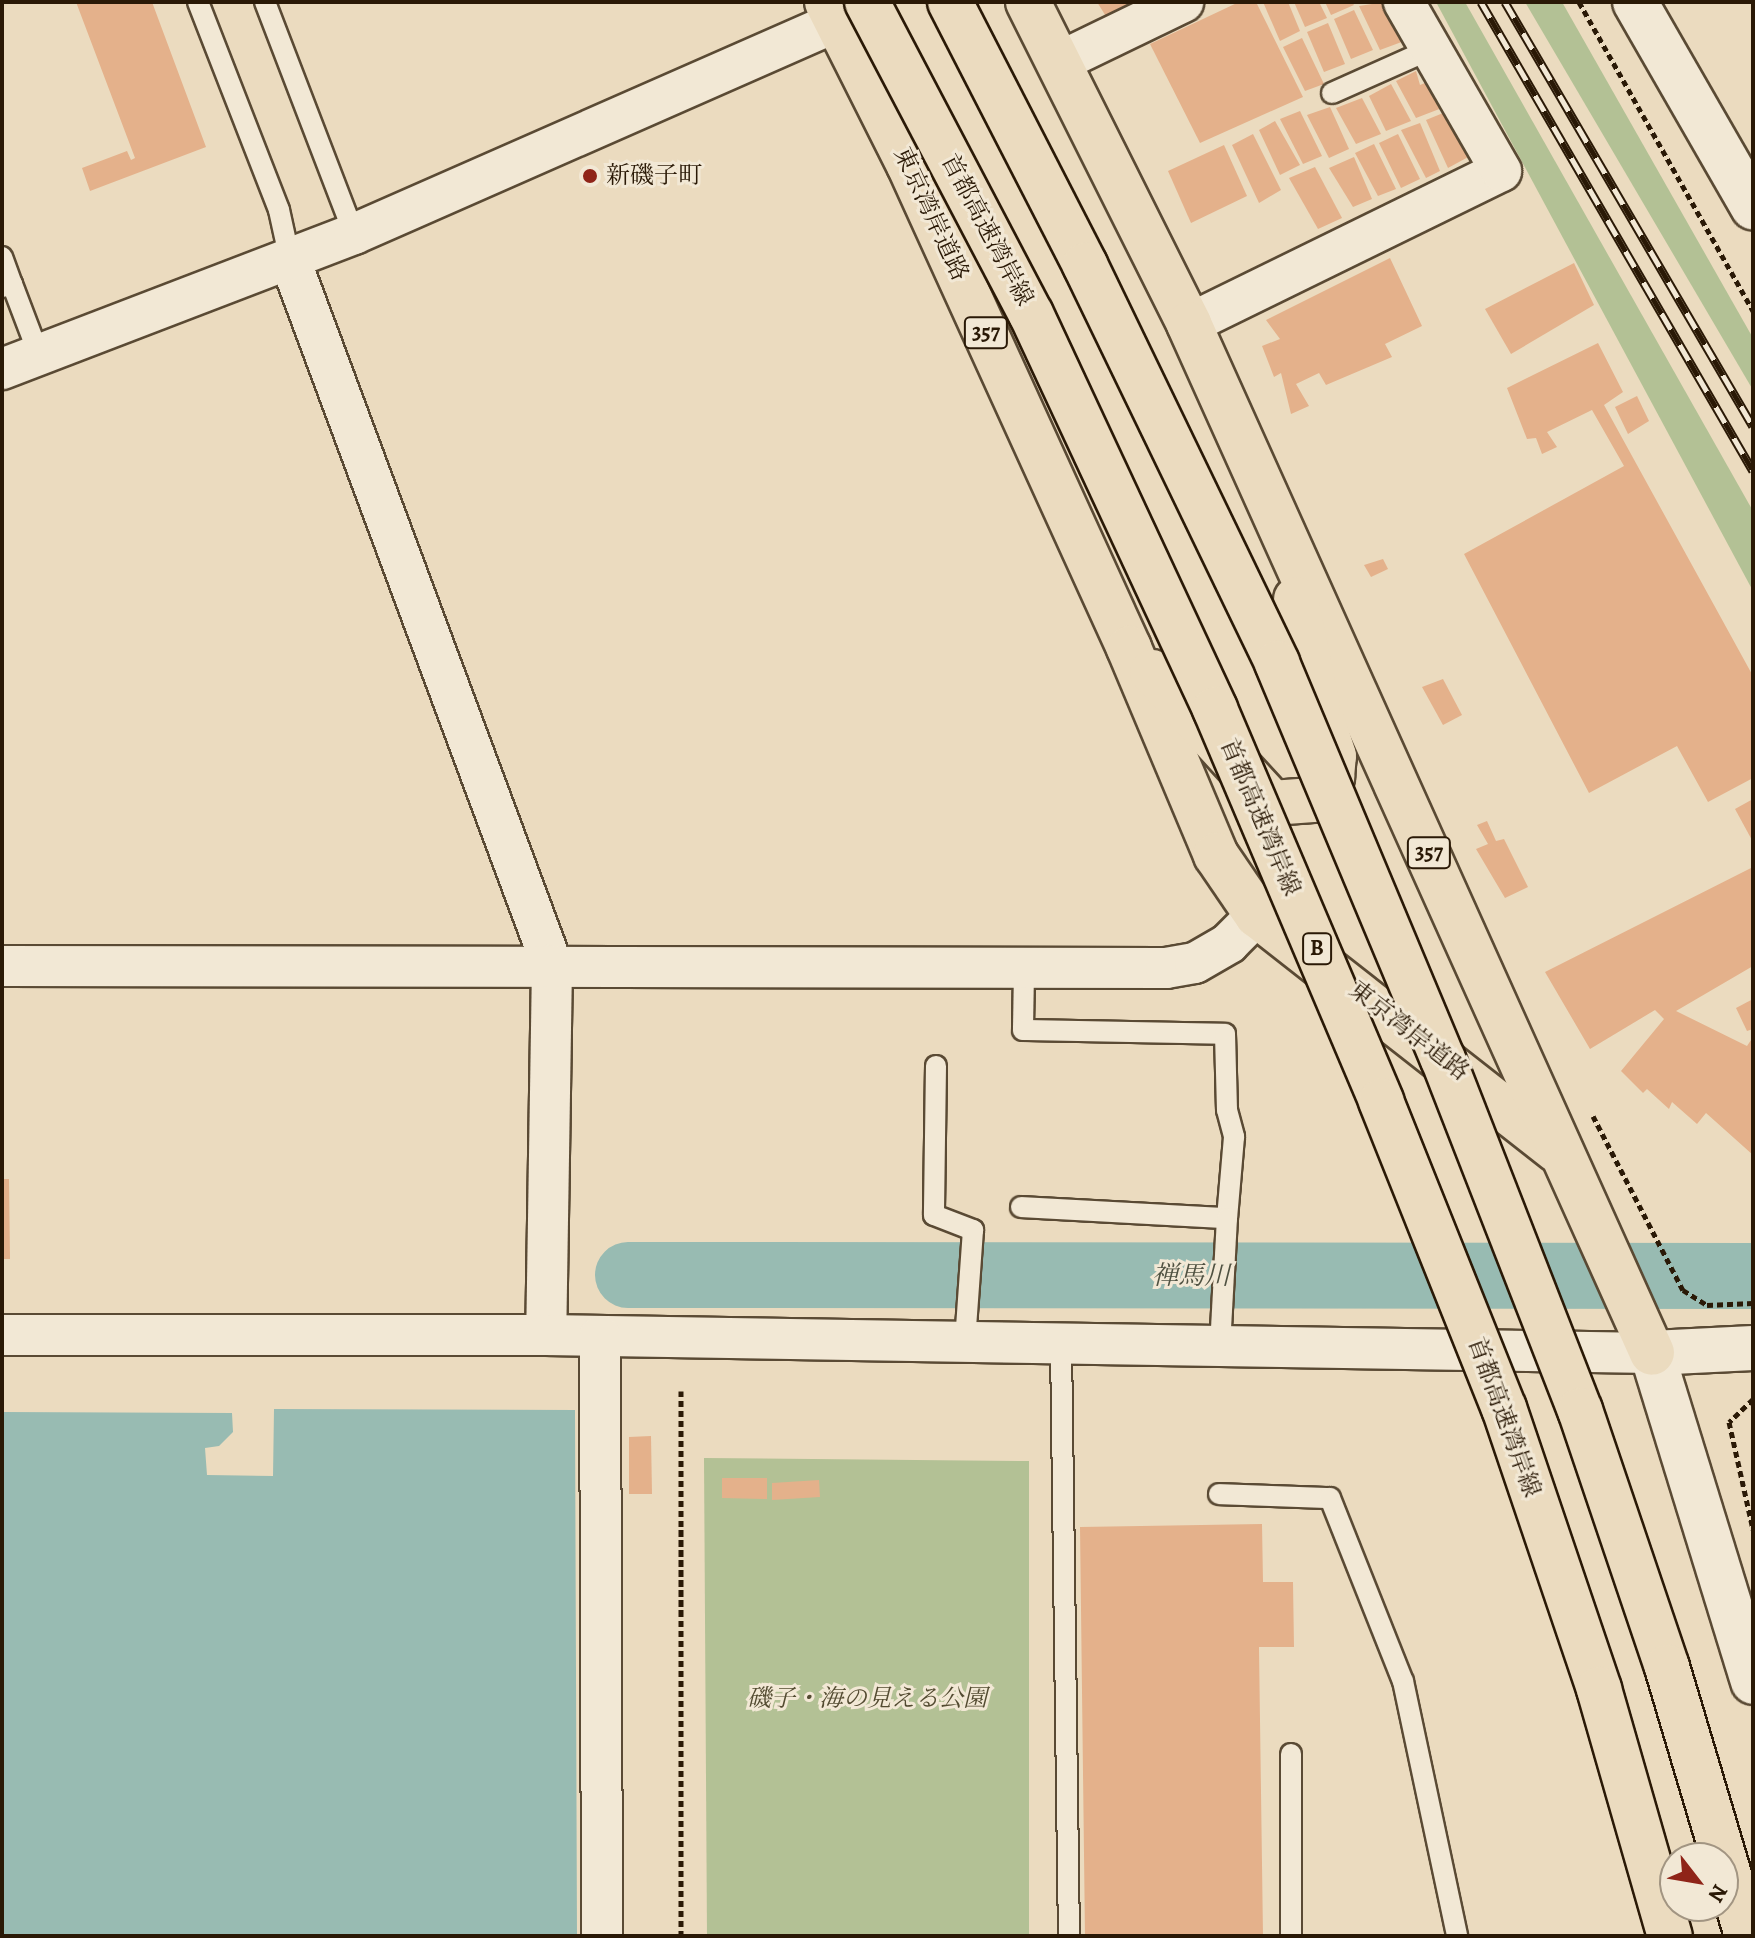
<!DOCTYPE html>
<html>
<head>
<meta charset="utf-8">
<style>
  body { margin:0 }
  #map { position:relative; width:1755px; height:1938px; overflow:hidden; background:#ebdbbf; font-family:Alegreya,"Noto Serif JP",serif }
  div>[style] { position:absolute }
  .green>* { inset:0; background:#b3c195 }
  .water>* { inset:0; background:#98bbb2 }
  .river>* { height:66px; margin:-33px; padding:0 33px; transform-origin:33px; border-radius:33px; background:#98bbb2 }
  .building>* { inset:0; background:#e4b18b }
  .path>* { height:5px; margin-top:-2.5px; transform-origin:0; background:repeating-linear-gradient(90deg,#2a1906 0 6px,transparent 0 10px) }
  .roads { filter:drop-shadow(2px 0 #5a4a34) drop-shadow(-2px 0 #5a4a34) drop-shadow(0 2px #5a4a34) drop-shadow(0 -2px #5a4a34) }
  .service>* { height:20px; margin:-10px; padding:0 10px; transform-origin:10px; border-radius:10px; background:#f2e8d5 }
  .minor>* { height:40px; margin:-20px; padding:0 20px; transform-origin:20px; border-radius:20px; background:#f2e8d5 }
  .tertiary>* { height:44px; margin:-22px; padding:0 22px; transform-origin:22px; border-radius:22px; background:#f2e8d5 }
  .trunk>* { height:44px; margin:-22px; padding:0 22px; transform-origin:22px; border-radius:22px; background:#ebdbbf }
  .rail>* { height:9px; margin-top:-4.5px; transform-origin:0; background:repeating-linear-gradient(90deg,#f2e8d5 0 18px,#2a1906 0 36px); box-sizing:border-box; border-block:2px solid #2a1906 }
  .bridges { filter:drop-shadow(2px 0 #2a1906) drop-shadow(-2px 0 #2a1906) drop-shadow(0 2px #2a1906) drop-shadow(0 -2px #2a1906) }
  .motorway-bridge>* { height:44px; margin:-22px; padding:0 22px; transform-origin:22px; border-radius:22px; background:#ebdbbf }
  .dots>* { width:22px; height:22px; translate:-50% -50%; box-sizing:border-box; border:4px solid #f2e8d5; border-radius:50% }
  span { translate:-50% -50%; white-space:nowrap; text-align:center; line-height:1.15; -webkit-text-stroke:6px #f2e8d5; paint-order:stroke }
  .shield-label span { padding:2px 6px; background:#f2e8d5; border:2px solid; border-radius:6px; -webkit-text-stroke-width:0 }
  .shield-label { font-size:22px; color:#2a1906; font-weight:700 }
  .poi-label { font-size:24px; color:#2a1906 }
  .left { translate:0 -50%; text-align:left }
  .street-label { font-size:24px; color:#2a1906 }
  .park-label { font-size:24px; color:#534b31; font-style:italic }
  .water-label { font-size:26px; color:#505242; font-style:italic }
  .frame { position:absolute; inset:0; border:4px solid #2a1906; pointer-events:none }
  .north { position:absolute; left:1659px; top:1842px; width:80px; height:80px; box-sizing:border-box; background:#f2e8d5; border:2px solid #a29582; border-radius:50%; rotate:121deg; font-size:22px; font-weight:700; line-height:32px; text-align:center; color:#2a1906 }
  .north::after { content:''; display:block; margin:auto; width:28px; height:36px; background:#8f2418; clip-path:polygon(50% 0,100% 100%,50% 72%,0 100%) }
</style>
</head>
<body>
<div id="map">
  <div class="green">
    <div style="clip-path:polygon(1436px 2px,1465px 2px,1753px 511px,1753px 591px)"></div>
    <div style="clip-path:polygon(1525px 2px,1562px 2px,1753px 338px,1753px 390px)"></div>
    <div style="clip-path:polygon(704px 1458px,1029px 1461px,1029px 1936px,707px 1936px)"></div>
  </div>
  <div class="water">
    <div style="clip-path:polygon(274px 1409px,575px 1410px,577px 1936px,2px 1936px,2px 1412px,232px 1413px,233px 1432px,219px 1446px,205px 1448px,207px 1475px,273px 1476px)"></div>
  </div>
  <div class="river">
    <div style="left:628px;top:1275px;width:1125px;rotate:0.05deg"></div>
  </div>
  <div class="building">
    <div style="clip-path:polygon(76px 2px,152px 2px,206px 147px,90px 191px,82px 168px,127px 151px,131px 160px,135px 158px)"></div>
    <div style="clip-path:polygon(1097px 2px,1128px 2px,1129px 5px,1107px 18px)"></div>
    <div style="clip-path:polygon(1239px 2px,1256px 2px,1303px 97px,1200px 143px,1150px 44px)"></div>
    <div style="clip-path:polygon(1263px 2px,1288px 2px,1300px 31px,1280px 41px)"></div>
    <div style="clip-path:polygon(1294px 2px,1319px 2px,1327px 18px,1305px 27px)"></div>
    <div style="clip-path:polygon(1325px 2px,1352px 2px,1354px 5px,1331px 15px)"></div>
    <div style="clip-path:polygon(1385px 2px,1407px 40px,1380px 50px,1359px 6px)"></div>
    <div style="clip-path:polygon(1354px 10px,1373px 50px,1351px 59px,1334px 19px)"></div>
    <div style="clip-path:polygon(1328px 23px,1345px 64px,1324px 72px,1307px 32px)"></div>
    <div style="clip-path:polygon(1302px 38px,1324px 84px,1305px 91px,1283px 47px)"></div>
    <div style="clip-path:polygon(1416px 71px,1420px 85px,1430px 81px,1442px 108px,1416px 118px,1396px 81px)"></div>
    <div style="clip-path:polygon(1391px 84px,1411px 121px,1386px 131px,1369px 96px)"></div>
    <div style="clip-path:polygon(1362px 98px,1381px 134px,1356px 144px,1336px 108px)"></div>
    <div style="clip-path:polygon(1330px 107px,1349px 149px,1329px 158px,1307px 115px)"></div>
    <div style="clip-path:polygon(1300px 111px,1322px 156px,1303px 164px,1280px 119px)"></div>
    <div style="clip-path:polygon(1448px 111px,1470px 156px,1448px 168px,1426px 120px)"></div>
    <div style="clip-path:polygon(1275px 121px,1300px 165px,1280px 175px,1259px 130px)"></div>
    <div style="clip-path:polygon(1420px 123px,1440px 171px,1426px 178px,1401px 130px)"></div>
    <div style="clip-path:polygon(1253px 134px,1281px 190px,1259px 203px,1232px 145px)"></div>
    <div style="clip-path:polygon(1398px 134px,1420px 179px,1401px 188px,1379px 143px)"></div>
    <div style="clip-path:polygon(1374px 144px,1396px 189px,1378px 196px,1355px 153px)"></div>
    <div style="clip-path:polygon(1224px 145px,1247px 196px,1191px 223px,1168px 171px)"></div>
    <div style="clip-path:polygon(1354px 157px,1372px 199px,1353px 207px,1329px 168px)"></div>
    <div style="clip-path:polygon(1315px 167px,1342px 218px,1318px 229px,1289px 178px)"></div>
    <div style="clip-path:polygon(1390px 258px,1422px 326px,1385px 344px,1392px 357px,1326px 385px,1319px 373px,1296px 384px,1309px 406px,1291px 414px,1281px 373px,1274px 377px,1262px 346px,1280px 339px,1266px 320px)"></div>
    <div style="clip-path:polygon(1574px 263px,1594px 305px,1511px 354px,1485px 309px)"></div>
    <div style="clip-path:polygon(1598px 343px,1623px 392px,1604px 405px,1753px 676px,1753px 778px,1708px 802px,1677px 746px,1589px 793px,1464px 554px,1624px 466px,1592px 410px,1547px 432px,1557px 447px,1542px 454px,1536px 438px,1527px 439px,1507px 388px)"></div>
    <div style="clip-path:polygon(1637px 396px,1649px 421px,1628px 434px,1615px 407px)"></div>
    <div style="clip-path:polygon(1383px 559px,1388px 569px,1371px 577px,1364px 565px)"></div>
    <div style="clip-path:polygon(1443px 679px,1462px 715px,1443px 725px,1422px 687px)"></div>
    <div style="clip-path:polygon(1753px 799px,1753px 842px,1735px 809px)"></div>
    <div style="clip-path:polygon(1487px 821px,1496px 841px,1504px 839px,1528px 887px,1505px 898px,1476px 849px,1488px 844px,1477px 825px)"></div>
    <div style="clip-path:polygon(1753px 867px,1753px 966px,1676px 1011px,1747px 1046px,1753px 1037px,1753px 1155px,1706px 1113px,1697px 1124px,1672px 1102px,1669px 1109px,1647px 1089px,1643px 1093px,1621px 1071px,1664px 1019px,1655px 1010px,1590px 1049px,1545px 972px)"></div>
    <div style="clip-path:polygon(1753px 999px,1753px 1029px,1747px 1031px,1736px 1008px)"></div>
    <div style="clip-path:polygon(2px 1179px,9px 1179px,10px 1259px,2px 1259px)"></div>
    <div style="clip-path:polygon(651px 1436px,652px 1494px,629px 1494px,629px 1437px)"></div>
    <div style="clip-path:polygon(722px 1478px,767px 1478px,767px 1499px,722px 1498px)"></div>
    <div style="clip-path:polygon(819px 1480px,820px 1497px,772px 1500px,772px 1483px)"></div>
    <div style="clip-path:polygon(1262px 1524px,1263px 1582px,1293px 1582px,1294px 1647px,1259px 1647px,1263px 1936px,1085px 1936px,1080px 1527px)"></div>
  </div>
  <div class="path">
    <div style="left:1579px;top:2px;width:355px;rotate:60.6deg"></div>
    <div style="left:1593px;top:1116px;width:196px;rotate:62.7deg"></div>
    <div style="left:1683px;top:1290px;width:28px;rotate:32deg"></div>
    <div style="left:1707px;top:1305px;width:46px;rotate:-2.5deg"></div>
    <div style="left:1753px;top:1399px;width:33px;rotate:136deg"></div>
    <div style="left:1729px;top:1422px;width:110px;rotate:77.4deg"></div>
    <div style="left:681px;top:1936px;width:545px;rotate:-90deg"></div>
  </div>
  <div class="roads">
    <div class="service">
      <div style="left:198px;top:2px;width:223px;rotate:68.7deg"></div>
      <div style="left:279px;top:210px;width:51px;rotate:77.6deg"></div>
      <div style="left:265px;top:2px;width:248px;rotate:69deg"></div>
      <div style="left:1332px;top:93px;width:108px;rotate:-24deg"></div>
      <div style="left:2px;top:257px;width:29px;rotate:70deg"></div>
      <div style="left:12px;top:284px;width:10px;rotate:163deg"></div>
      <div style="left:12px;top:284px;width:76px;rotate:69.2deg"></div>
      <div style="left:1024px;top:971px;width:59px;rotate:91deg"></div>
      <div style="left:1023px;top:1030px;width:202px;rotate:1.1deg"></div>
      <div style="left:1225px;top:1034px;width:76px;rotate:88.5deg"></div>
      <div style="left:1227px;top:1110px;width:28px;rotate:75deg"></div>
      <div style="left:1234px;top:1137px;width:81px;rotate:94.9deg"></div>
      <div style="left:936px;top:1066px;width:149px;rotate:90.8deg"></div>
      <div style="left:934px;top:1215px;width:42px;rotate:21deg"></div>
      <div style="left:973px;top:1230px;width:112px;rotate:94.1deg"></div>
      <div style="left:1021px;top:1207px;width:206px;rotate:3.1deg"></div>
      <div style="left:1227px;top:1218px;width:128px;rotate:93.1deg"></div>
      <div style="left:1061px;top:1344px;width:592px;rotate:89.23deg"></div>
      <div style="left:1219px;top:1494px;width:111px;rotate:2.1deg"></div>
      <div style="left:1330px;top:1498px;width:197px;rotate:68.3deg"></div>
      <div style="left:1403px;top:1681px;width:261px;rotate:78deg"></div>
      <div style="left:1291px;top:1754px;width:182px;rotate:90deg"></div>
    </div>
    <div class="minor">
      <div style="left:1059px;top:62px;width:138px;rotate:-25.8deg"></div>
      <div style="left:290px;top:260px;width:752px;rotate:69.61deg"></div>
      <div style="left:552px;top:965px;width:370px;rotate:90.9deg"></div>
      <div style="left:1189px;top:324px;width:347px;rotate:-26.1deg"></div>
      <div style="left:1501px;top:171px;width:195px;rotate:-119.9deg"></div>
      <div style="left:2px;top:369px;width:377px;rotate:-21deg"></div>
      <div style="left:354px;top:234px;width:529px;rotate:-23.75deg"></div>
      <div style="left:2px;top:966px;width:1164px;rotate:0.1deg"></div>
      <div style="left:1166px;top:968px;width:29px;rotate:-10deg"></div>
      <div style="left:1195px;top:963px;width:39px;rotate:-30deg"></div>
      <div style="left:1229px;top:943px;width:40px;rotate:-45deg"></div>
      <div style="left:2px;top:1335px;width:544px"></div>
      <div style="left:546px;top:1335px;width:1106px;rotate:0.93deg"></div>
      <div style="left:600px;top:1336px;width:600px;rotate:89.81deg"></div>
    </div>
    <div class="tertiary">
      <div style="left:1635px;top:2px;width:237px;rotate:60.1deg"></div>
      <div style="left:1753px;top:1348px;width:101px;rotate:177.2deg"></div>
      <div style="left:1652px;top:1353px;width:344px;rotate:72.9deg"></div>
    </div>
    <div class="trunk">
      <div style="left:827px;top:2px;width:182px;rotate:63.3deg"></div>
      <div style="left:909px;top:165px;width:531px;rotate:65.51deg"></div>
      <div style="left:1129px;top:648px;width:225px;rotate:67.2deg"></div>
      <div style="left:1216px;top:855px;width:73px;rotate:55.7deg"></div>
      <div style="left:1257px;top:915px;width:381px;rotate:38.1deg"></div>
      <div style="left:1028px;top:2px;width:360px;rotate:63.4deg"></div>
      <div style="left:1189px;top:324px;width:1128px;rotate:65.77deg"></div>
      <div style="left:1152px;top:672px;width:178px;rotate:47.5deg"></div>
      <div style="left:1272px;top:803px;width:41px;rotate:-4.2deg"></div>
      <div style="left:1313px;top:800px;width:30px;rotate:-50deg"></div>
      <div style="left:1332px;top:777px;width:21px;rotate:-85deg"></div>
      <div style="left:1334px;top:756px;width:52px;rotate:-108.1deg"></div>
      <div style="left:1318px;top:707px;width:110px;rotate:-101.5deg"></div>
    </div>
  </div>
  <div class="rail">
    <div style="left:1481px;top:2px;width:542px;rotate:59.89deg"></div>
    <div style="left:1505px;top:2px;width:491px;rotate:59.7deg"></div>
  </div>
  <div class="bridges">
    <div class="motorway-bridge">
      <div style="left:867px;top:2px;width:352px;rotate:62.3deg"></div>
      <div style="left:1031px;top:314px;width:436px;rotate:65deg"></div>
      <div style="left:1215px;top:709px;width:426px;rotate:67deg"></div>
      <div style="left:1381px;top:1101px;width:331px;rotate:68.2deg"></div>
      <div style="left:1504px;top:1408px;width:297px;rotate:71.3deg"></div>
      <div style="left:1599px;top:1689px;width:257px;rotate:74deg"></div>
      <div style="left:950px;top:2px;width:296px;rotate:62.8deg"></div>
      <div style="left:1085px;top:265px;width:442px;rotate:64.2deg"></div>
      <div style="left:1277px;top:663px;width:429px;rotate:67.3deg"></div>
      <div style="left:1443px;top:1059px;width:377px;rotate:68.7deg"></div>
      <div style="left:1580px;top:1410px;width:271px;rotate:71.3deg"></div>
      <div style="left:1667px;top:1667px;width:281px;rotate:73.4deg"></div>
    </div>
  </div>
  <div class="dots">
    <div style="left:590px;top:176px;background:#8f2418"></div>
  </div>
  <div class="shield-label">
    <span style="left:986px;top:333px">357</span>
    <span style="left:1429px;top:853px">357</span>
    <span style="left:1317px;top:949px">B</span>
  </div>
  <div class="poi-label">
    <span class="left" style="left:606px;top:176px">新磯子町</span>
  </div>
  <div class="street-label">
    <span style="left:931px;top:214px;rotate:65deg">東京湾岸道路</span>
    <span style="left:987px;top:230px;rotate:62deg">首都高速湾岸線</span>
    <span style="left:1260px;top:817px;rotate:67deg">首都高速湾岸線</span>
    <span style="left:1409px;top:1031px;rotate:38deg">東京湾岸道路</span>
    <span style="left:1504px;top:1417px;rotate:70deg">首都高速湾岸線</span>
  </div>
  <div class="park-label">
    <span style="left:867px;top:1699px">磯子・海の見える公園</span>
  </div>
  <div class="water-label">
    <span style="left:1191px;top:1276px">禅馬川</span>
  </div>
  <div class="frame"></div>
  <div class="north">N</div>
</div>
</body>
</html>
